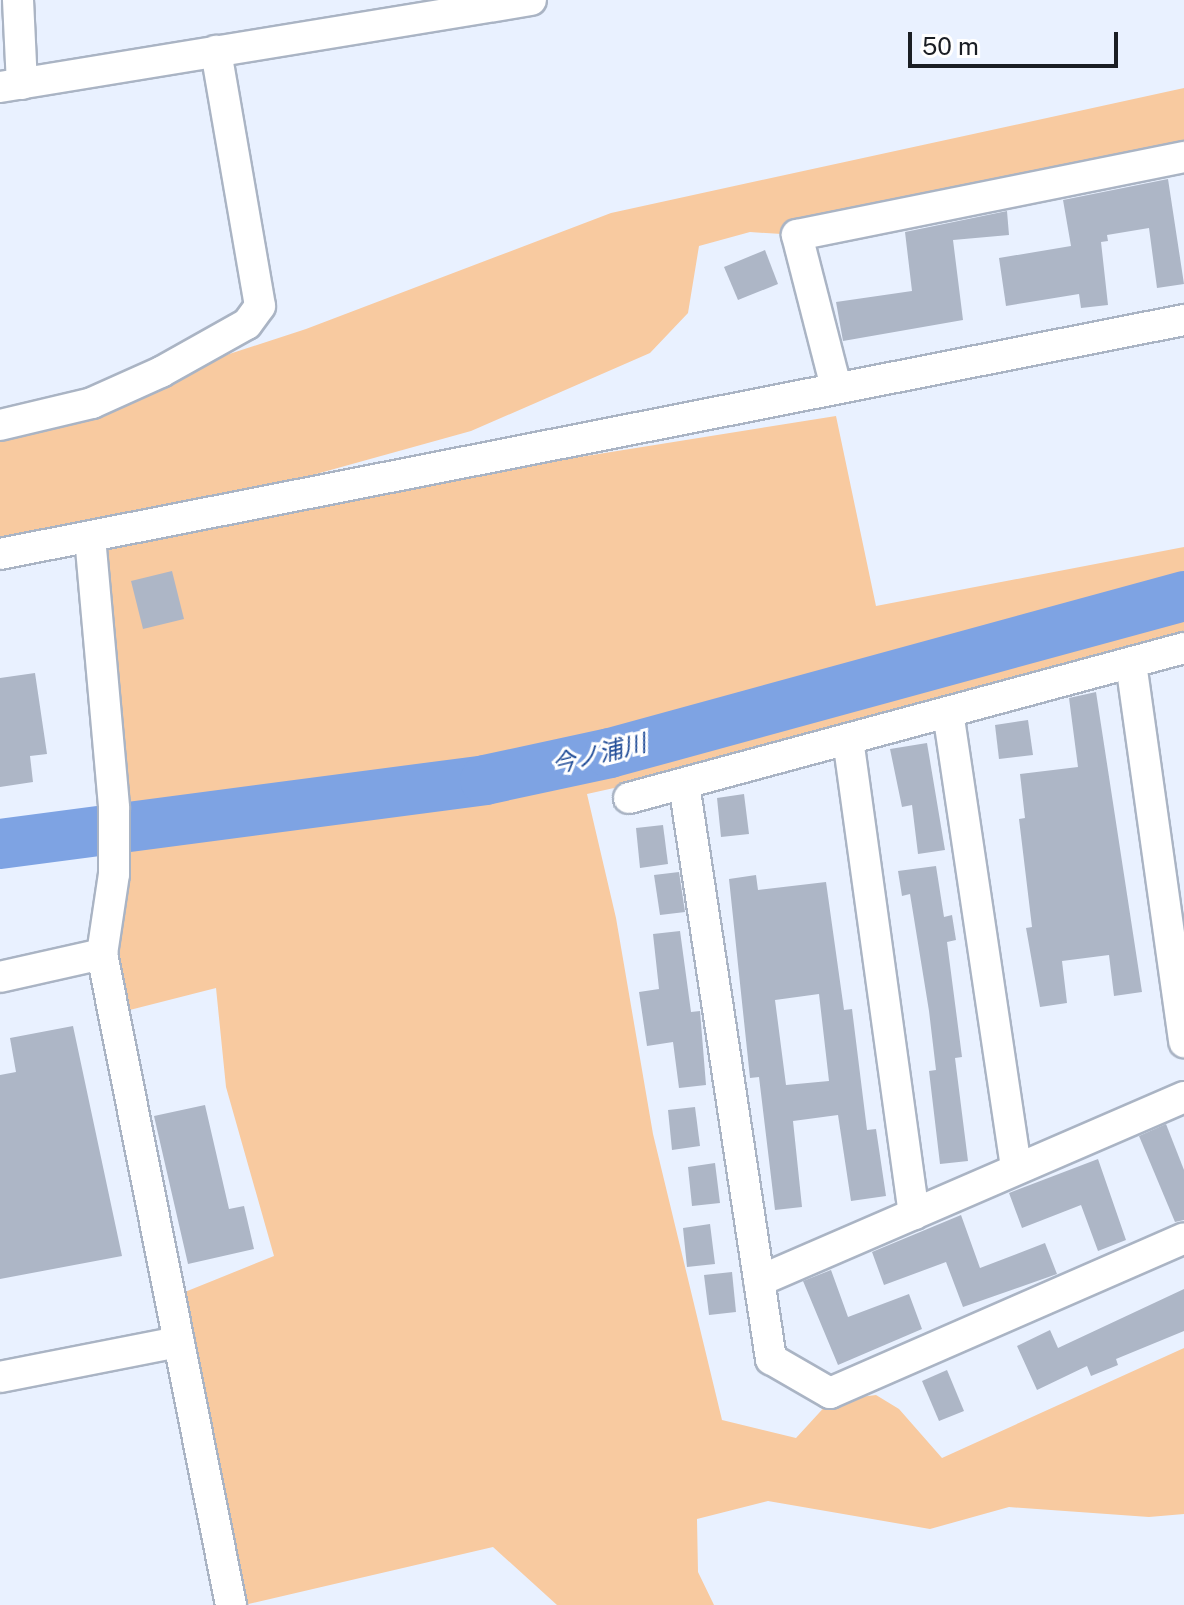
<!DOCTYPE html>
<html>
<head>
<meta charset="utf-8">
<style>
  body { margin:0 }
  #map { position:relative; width:1184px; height:1605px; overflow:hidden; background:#e9f1ff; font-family:"Public Sans","Noto Sans JP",sans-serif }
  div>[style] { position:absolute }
  .green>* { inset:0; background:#f8caa0 }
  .river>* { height:50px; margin:-25px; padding:0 25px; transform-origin:25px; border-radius:25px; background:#7ea3e3 }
  .building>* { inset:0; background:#adb6c6 }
  .roads { filter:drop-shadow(2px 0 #aab4c4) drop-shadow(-2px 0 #aab4c4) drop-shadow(0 2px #aab4c4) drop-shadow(0 -2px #aab4c4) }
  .minor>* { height:30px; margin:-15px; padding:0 15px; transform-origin:15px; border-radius:15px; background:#fff }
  span { translate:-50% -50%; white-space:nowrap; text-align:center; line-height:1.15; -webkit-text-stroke:6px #fff; paint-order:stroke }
  .water-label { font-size:24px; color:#204c97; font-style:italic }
  .scale { position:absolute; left:908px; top:32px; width:210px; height:36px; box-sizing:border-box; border:4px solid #1a1e24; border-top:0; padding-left:10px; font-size:24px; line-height:28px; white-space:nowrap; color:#1a1e24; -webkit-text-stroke:6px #fff; paint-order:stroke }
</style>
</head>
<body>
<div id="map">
  <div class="green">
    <div style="clip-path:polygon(1184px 88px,1184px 152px,797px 235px,750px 232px,699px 246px,688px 313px,650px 353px,471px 431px,100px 534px,836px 416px,876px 606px,1184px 547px,1184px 653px,902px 724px,587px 794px,616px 918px,653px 1134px,722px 1420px,796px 1438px,830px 1401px,876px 1395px,899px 1409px,942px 1458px,1184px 1348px,1184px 1514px,1149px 1517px,1009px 1507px,930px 1529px,768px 1501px,697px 1519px,698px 1572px,714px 1605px,557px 1605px,493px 1547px,244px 1605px,170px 1298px,274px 1256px,226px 1087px,216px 988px,114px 1014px,122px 860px,90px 537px,0 549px,0 413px,52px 412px,306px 329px,611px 213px)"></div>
  </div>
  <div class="river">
    <div style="left:0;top:844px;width:489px;rotate:-7.5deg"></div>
    <div style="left:485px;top:780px;width:128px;rotate:-12.2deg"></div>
    <div style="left:610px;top:753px;width:595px;rotate:-15.3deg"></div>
  </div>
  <div class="building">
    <div style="clip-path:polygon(1168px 179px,1184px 284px,1157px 288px,1149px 228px,1107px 235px,1108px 241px,1101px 242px,1108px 305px,1081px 308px,1079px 294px,1006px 306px,999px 258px,1071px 246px,1063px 200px)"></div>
    <div style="clip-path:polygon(1007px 211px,1009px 235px,953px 240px,963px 320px,843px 341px,836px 302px,912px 291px,905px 232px)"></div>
    <div style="clip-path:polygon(765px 250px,778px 284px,738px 300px,724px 267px)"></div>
    <div style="clip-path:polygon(172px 571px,184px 619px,143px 629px,131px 581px)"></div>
    <div style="clip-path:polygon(35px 673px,47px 754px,30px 756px,33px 782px,0 787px,0 678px)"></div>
    <div style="clip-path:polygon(1096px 692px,1142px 992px,1114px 996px,1109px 955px,1062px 961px,1067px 1003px,1040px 1007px,1026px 928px,1032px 927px,1019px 819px,1025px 818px,1020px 774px,1078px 767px,1069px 698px)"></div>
    <div style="clip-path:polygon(1028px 720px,1033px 755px,999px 759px,995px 725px)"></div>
    <div style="clip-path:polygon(927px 743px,945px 850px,918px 854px,912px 805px,902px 807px,890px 749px)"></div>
    <div style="clip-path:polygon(744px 794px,749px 834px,721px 837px,717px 798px)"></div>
    <div style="clip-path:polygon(663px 825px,668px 864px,640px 868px,636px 828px)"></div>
    <div style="clip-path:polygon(936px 866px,944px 917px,952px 915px,956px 940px,947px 942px,962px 1057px,955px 1058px,968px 1161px,940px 1164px,929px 1071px,936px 1070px,929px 1011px,910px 894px,902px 896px,898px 871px)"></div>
    <div style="clip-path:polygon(679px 872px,685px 912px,660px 915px,654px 875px)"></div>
    <div style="clip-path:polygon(evenodd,756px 875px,758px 890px,826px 882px,844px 1010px,852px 1009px,867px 1130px,876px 1129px,886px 1196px,851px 1201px,838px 1115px,793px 1121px,802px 1207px,775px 1210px,759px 1077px,750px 1078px,729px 879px,756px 875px,819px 994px,829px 1081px,786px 1085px,775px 1000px,819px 994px)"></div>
    <div style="clip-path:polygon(680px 931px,691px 1012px,700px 1011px,706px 1085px,679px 1088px,673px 1042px,647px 1046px,639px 992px,659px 989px,653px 934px)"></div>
    <div style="clip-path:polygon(73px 1026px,122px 1256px,0 1279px,0 1075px,16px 1072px,10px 1038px)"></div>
    <div style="clip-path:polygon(205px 1105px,229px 1209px,244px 1206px,254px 1249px,188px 1264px,154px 1116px)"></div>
    <div style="clip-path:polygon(695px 1107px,700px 1146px,672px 1150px,668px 1110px)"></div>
    <div style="clip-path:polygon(1166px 1124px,1184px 1170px,1184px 1220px,1175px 1222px,1139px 1136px)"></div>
    <div style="clip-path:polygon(1098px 1159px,1126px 1240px,1098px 1251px,1081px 1205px,1022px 1228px,1009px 1193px)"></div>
    <div style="clip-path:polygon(715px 1163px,720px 1203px,692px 1206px,688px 1167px)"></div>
    <div style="clip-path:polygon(961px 1215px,980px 1268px,1045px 1243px,1057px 1274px,963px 1307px,946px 1262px,884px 1285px,872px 1252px)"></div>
    <div style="clip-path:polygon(710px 1224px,715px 1264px,687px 1267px,683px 1228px)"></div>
    <div style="clip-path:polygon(831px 1270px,848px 1317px,909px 1294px,922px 1329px,838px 1365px,803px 1281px)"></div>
    <div style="clip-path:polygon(732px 1272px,736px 1312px,709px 1315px,704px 1275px)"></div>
    <div style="clip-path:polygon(1184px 1289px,1184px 1331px,1116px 1359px,1118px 1365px,1091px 1376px,1087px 1366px,1037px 1390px,1017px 1346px,1050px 1330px,1058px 1348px)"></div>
    <div style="clip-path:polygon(947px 1370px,964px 1411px,939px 1421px,922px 1381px)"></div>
  </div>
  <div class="roads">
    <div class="minor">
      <div style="left:18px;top:0;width:84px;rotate:87.3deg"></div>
      <div style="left:0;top:87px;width:538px;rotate:-9.3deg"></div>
      <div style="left:836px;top:387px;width:157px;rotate:-104.4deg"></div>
      <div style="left:797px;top:235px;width:395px;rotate:-11.4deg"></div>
      <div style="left:0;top:425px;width:95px;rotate:-13.4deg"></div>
      <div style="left:92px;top:403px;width:76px;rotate:-24.2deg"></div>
      <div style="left:161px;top:372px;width:98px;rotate:-29.2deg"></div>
      <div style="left:247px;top:324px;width:22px;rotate:-54deg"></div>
      <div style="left:260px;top:306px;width:259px;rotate:-99.8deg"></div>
      <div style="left:90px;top:537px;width:272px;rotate:84.9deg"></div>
      <div style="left:114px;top:808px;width:66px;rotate:90deg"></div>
      <div style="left:114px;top:874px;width:81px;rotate:98.5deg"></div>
      <div style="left:102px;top:954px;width:664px;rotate:78.79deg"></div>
      <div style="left:0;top:554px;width:1207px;rotate:-11.18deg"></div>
      <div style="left:1131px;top:663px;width:383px;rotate:82deg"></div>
      <div style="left:948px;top:712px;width:462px;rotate:81.5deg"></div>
      <div style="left:848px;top:739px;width:480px;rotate:82.1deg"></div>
      <div style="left:684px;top:784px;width:582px;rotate:81.4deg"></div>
      <div style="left:771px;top:1359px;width:68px;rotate:30deg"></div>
      <div style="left:830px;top:1393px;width:386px;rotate:-23.6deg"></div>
      <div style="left:629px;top:798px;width:575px;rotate:-15.12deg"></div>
      <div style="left:0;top:977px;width:105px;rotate:-12.7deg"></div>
      <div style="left:759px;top:1281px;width:463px;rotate:-23.4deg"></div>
      <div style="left:0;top:1377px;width:182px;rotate:-11.1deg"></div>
    </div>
  </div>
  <div class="water-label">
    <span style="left:599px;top:754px;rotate:-14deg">今ノ浦川</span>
  </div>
  <div class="scale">50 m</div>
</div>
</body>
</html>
